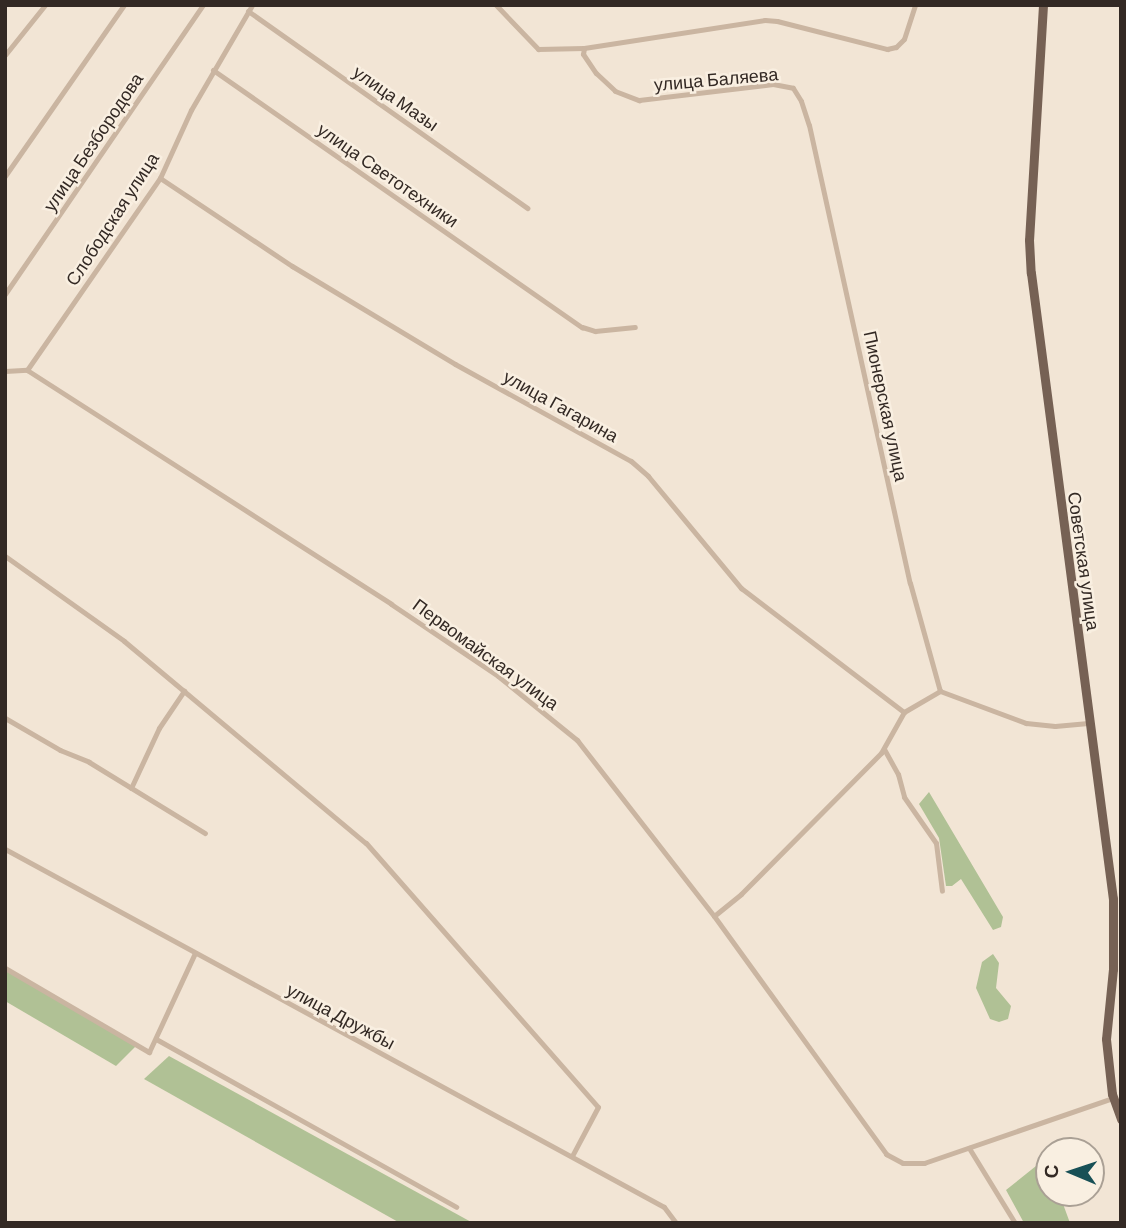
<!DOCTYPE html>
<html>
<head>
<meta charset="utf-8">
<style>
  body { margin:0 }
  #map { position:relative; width:1126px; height:1228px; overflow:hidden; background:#f2e5d5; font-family:Barlow,sans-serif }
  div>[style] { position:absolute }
  .green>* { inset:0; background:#b0c195 }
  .minor>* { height:5px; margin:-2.5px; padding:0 2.5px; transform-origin:2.5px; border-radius:2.5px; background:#cab5a1 }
  .primary>* { height:9px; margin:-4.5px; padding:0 4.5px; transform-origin:4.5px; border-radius:4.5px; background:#766154 }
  span { translate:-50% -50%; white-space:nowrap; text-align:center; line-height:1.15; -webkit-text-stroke:5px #f9efe1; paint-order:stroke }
  .street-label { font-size:18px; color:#332924 }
  .frame { position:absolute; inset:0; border:7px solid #332924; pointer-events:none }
  .north { position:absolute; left:1035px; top:1137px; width:70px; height:70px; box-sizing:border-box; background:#f9efe1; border:2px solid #aaa095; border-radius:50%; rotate:272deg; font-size:19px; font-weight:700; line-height:28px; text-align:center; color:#332924 }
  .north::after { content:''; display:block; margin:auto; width:24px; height:32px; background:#185056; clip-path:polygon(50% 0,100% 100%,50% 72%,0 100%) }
</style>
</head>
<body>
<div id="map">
  <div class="green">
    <div style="clip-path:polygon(929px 792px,1003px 917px,1001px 927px,993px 930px,961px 879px,952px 886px,946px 886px,939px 838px,919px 804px)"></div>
    <div style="clip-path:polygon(993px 954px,999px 963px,996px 988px,1011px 1006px,1008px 1019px,999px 1022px,990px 1019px,976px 988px,982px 962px)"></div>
    <div style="clip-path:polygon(5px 970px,138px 1044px,116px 1066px,5px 1001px)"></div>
    <div style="clip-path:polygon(169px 1056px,473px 1223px,400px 1223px,144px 1079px)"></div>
    <div style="clip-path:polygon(1046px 1158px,1049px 1167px,1049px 1193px,1059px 1193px,1070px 1223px,1024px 1223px,1006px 1190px)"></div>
  </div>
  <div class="minor">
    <div style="left:496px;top:5px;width:61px;rotate:46.3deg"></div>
    <div style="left:538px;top:49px;width:46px;rotate:-1.2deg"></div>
    <div style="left:584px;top:48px;width:183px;rotate:-8.8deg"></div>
    <div style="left:765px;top:20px;width:12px;rotate:5deg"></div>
    <div style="left:777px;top:21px;width:114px;rotate:14.3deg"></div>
    <div style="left:887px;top:49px;width:9px;rotate:-13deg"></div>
    <div style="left:896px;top:47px;width:11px;rotate:-45deg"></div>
    <div style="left:904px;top:39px;width:36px;rotate:-72deg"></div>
    <div style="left:248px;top:11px;width:342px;rotate:35.2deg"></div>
    <div style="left:584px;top:48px;width:6px;rotate:99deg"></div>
    <div style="left:583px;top:54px;width:23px;rotate:56deg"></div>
    <div style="left:596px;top:73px;width:26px;rotate:43deg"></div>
    <div style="left:615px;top:91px;width:26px;rotate:21deg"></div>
    <div style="left:639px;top:100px;width:135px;rotate:-6.8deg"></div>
    <div style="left:773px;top:84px;width:20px;rotate:11deg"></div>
    <div style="left:793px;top:88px;width:15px;rotate:58deg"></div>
    <div style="left:801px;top:101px;width:25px;rotate:72deg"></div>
    <div style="left:809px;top:125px;width:469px;rotate:77.6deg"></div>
    <div style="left:910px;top:583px;width:112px;rotate:74.5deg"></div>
    <div style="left:5px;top:55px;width:64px;rotate:-51.3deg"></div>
    <div style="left:213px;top:70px;width:450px;rotate:34.9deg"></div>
    <div style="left:582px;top:327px;width:14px;rotate:17deg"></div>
    <div style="left:595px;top:331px;width:40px;rotate:-5.7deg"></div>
    <div style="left:5px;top:176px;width:208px;rotate:-55.2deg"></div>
    <div style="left:160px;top:178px;width:159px;rotate:33.7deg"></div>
    <div style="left:292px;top:266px;width:190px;rotate:31deg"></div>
    <div style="left:455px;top:364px;width:201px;rotate:28.9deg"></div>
    <div style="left:631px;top:461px;width:23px;rotate:41deg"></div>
    <div style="left:648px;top:476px;width:146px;rotate:50.3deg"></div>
    <div style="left:741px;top:588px;width:205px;rotate:37.3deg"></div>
    <div style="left:904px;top:712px;width:42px;rotate:-30.3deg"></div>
    <div style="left:940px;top:691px;width:92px;rotate:20.4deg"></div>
    <div style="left:1026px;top:723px;width:29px;rotate:6deg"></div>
    <div style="left:1055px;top:726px;width:36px;rotate:-5deg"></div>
    <div style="left:5px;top:294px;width:350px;rotate:-55.6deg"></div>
    <div style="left:27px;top:370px;width:234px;rotate:-55.3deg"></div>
    <div style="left:160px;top:178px;width:75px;rotate:-65.5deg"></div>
    <div style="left:191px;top:110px;width:121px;rotate:-59.8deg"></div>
    <div style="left:5px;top:371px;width:22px;rotate:-3deg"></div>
    <div style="left:27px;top:370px;width:433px;rotate:32.7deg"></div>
    <div style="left:391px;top:604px;width:129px;rotate:33.9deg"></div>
    <div style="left:498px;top:676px;width:102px;rotate:39deg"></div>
    <div style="left:577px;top:740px;width:223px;rotate:52.1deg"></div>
    <div style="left:714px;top:916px;width:294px;rotate:54.1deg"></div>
    <div style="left:886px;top:1154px;width:19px;rotate:28deg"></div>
    <div style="left:903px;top:1163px;width:21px"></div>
    <div style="left:924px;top:1163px;width:200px;rotate:-19deg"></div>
    <div style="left:5px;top:556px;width:146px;rotate:35.5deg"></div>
    <div style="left:124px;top:641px;width:315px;rotate:39.9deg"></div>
    <div style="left:366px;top:843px;width:351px;rotate:48.7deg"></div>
    <div style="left:598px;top:1107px;width:55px;rotate:118deg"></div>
    <div style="left:5px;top:718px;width:64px;rotate:30.2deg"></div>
    <div style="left:60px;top:750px;width:31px;rotate:22deg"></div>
    <div style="left:89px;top:762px;width:136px;rotate:31.5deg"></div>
    <div style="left:884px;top:749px;width:29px;rotate:61deg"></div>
    <div style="left:898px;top:774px;width:24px;rotate:75deg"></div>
    <div style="left:904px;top:797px;width:56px;rotate:55.2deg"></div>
    <div style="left:936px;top:843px;width:48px;rotate:82.9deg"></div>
    <div style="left:131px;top:788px;width:66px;rotate:-65deg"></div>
    <div style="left:159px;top:728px;width:45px;rotate:-56deg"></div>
    <div style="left:5px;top:849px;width:750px;rotate:28.51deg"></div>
    <div style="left:664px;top:1207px;width:20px;rotate:53deg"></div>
    <div style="left:714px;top:916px;width:35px;rotate:-39deg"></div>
    <div style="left:741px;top:894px;width:199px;rotate:-45.2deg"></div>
    <div style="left:881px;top:753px;width:47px;rotate:-60.7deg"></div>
    <div style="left:5px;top:968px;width:167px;rotate:30.3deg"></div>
    <div style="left:149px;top:1052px;width:109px;rotate:-65.1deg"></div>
    <div style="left:156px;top:1039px;width:344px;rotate:29.2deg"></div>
    <div style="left:969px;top:1148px;width:88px;rotate:58.5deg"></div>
  </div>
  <div class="primary">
    <div style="left:1043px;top:5px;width:235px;rotate:93.4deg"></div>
    <div style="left:1029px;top:240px;width:33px;rotate:87deg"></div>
    <div style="left:1031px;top:273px;width:631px;rotate:82.54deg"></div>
    <div style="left:1113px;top:899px;width:70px;rotate:90deg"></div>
    <div style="left:1113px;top:969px;width:70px;rotate:95.7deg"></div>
    <div style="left:1106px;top:1039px;width:55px;rotate:83.8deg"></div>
    <div style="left:1112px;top:1094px;width:27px;rotate:70deg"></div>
  </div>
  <div class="street-label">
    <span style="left:716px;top:79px;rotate:-5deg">улица Баляева</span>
    <span style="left:396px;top:98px;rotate:35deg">улица Мазы</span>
    <span style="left:93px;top:142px;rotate:-56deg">улица Безбородова</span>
    <span style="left:388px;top:175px;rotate:35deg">улица Светотехники</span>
    <span style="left:112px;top:219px;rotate:-57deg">Слободская улица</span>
    <span style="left:561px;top:406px;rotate:29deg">улица Гагарина</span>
    <span style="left:886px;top:406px;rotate:78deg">Пионерская улица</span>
    <span style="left:1084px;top:561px;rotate:82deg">Советская улица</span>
    <span style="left:486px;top:654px;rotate:36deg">Первомайская улица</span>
    <span style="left:341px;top:1016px;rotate:28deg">улица Дружбы</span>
  </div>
  <div class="frame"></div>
  <div class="north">С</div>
</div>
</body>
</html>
